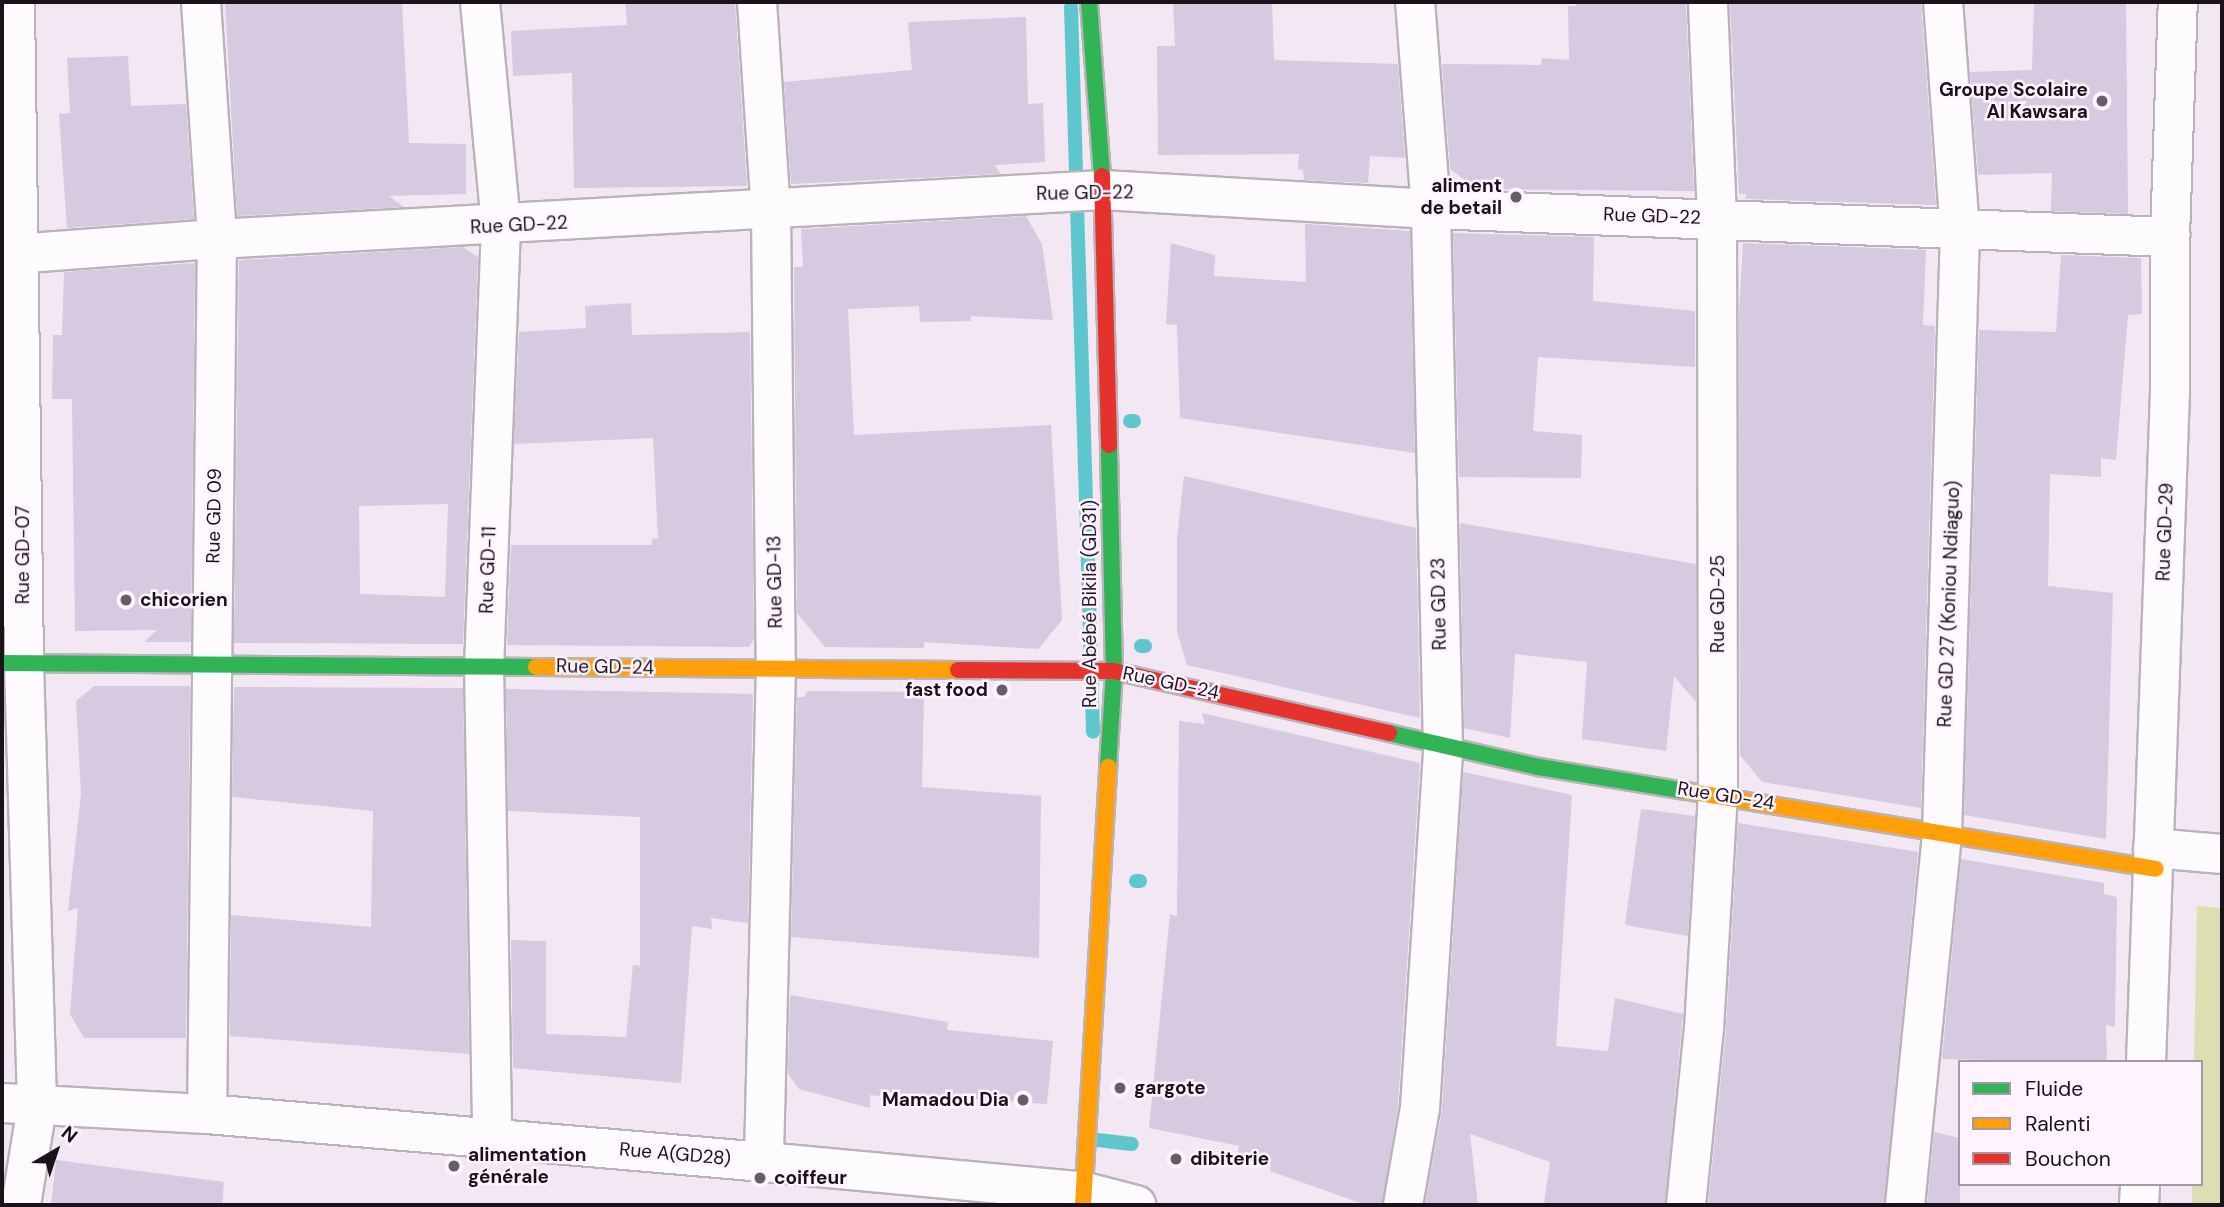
<!DOCTYPE html>
<html>
<head>
<meta charset="utf-8">
<style>
  body { margin:0 }
  #map { position:relative; width:2224px; height:1207px; overflow:hidden; background:#f2e7f2; font-family:"DM Sans",sans-serif }
  div>[style] { position:absolute }
  .green>* { inset:0; background:#dbdfb2 }
  .stream>* { height:14px; margin:-7px; padding:0 7px; transform-origin:7px; border-radius:7px; background:#5ec7ce }
  .building>* { inset:0; background:#d5cadf }
  .roads { filter:drop-shadow(2px 0 #bab3ba) drop-shadow(-2px 0 #bab3ba) drop-shadow(0 2px #bab3ba) drop-shadow(0 -2px #bab3ba) }
  .street>* { height:38px; margin:-19px; padding:0 19px; transform-origin:19px; border-radius:19px; background:#fdfbfd }
  .fast>* { height:16px; margin:-8px; padding:0 8px; transform-origin:8px; border-radius:8px; background:#30b455 }
  .slow>* { height:16px; margin:-8px; padding:0 8px; transform-origin:8px; border-radius:8px; background:#ff9f0a }
  .jam>* { height:16px; margin:-8px; padding:0 8px; transform-origin:8px; border-radius:8px; background:#e5322d }
  .dots>* { width:19px; height:19px; translate:-50% -50%; box-sizing:border-box; border:4px solid #fef3fe; border-radius:50% }
  span { translate:-50% -50%; white-space:nowrap; text-align:center; line-height:1.15; -webkit-text-stroke:5px #fef3fe; paint-order:stroke }
  .poi-label { font-size:19px; color:#1a141a; font-weight:700 }
  .right { translate:-100% -50%; text-align:right }
  .left { translate:0 -50%; text-align:left }
  .street-label { font-size:19px; color:#1a141a }
  .frame { position:absolute; inset:0; border:4px solid #1a141a; pointer-events:none }
  .legend { position:absolute; left:1958px; top:1060px; width:245px; height:126px; box-sizing:border-box; background:#fef3fe; border:2px solid #a39aa3; margin:0; padding:9px 12px; list-style:none; font-size:21px; color:#1a141a }
  .legend li { display:flex; align-items:center; gap:14px; height:35px }
  .legend b { width:35px; border:2px solid #a39aa3 }
  .north { position:absolute; left:21px; top:1116px; width:70px; height:70px; -webkit-text-stroke:5px #fef3fe; paint-order:stroke; rotate:39deg; font-size:19px; font-weight:700; line-height:28px; text-align:center; color:#1a141a }
  .north::after { content:''; display:block; margin:auto; width:24px; height:32px; background:#1a141a; clip-path:polygon(50% 0,100% 100%,50% 72%,0 100%) }
</style>
</head>
<body>
<div id="map">
  <div class="green">
    <div style="clip-path:polygon(2197px 906px,2222px 908px,2222px 1205px,2192px 1205px,2192px 1184px,2201px 1184px,2201px 1062px,2194px 1062px)"></div>
  </div>
  <div class="stream">
    <div style="left:1071px;top:7px;width:725px;rotate:88.26deg"></div>
    <div style="left:1130px;top:421px;width:4px"></div>
    <div style="left:1141px;top:646px;width:4px"></div>
    <div style="left:1136px;top:881px;width:4px"></div>
    <div style="left:1089px;top:1139px;width:43px;rotate:6.6deg"></div>
  </div>
  <div class="building">
    <div style="clip-path:polygon(225px 2px,402px 2px,409px 143px,466px 144px,466px 194px,389px 196px,404px 207px,237px 216px)"></div>
    <div style="clip-path:polygon(625px 2px,735px 2px,747px 186px,574px 188px,572px 73px,513px 76px,511px 31px,627px 25px)"></div>
    <div style="clip-path:polygon(1173px 2px,1272px 2px,1274px 60px,1398px 64px,1405px 158px,1370px 156px,1368px 183px,1304px 180px,1303px 170px,1298px 169px,1299px 154px,1158px 155px,1157px 46px,1175px 46px)"></div>
    <div style="clip-path:polygon(1576px 2px,1686px 2px,1694px 191px,1477px 189px,1450px 169px,1442px 64px,1541px 65px,1542px 58px,1569px 60px,1568px 6px,1576px 6px)"></div>
    <div style="clip-path:polygon(1730px 2px,1921px 2px,1936px 205px,1745px 199px,1746px 194px,1739px 194px)"></div>
    <div style="clip-path:polygon(2034px 2px,2126px 2px,2128px 214px,2051px 211px,2052px 173px,1978px 175px,1970px 72px,2032px 70px)"></div>
    <div style="clip-path:polygon(1026px 17px,1028px 104px,1043px 103px,1045px 162px,995px 165px,1000px 174px,791px 184px,784px 82px,912px 70px,908px 22px)"></div>
    <div style="clip-path:polygon(128px 56px,131px 106px,186px 104px,194px 219px,67px 228px,59px 114px,70px 113px,67px 58px)"></div>
    <div style="clip-path:polygon(1026px 216px,1042px 244px,1053px 320px,971px 316px,971px 321px,920px 322px,919px 306px,848px 309px,854px 435px,1051px 425px,1062px 620px,1038px 649px,924px 642px,924px 648px,825px 647px,797px 613px,794px 267px,803px 267px,801px 229px)"></div>
    <div style="clip-path:polygon(1305px 224px,1410px 231px,1415px 453px,1180px 418px,1177px 325px,1166px 324px,1171px 243px,1215px 255px,1214px 276px,1306px 282px)"></div>
    <div style="clip-path:polygon(1453px 233px,1594px 237px,1593px 301px,1695px 311px,1695px 367px,1538px 357px,1533px 431px,1582px 435px,1581px 478px,1459px 477px)"></div>
    <div style="clip-path:polygon(1743px 243px,1926px 250px,1923px 325px,1935px 326px,1921px 808px,1762px 782px,1740px 755px,1739px 313px)"></div>
    <div style="clip-path:polygon(evenodd,463px 247px,478px 257px,463px 644px,234px 643px,239px 260px,463px 247px,448px 504px,445px 597px,360px 594px,359px 506px,448px 504px)"></div>
    <div style="clip-path:polygon(2061px 255px,2141px 258px,2142px 314px,2128px 315px,2116px 460px,2101px 458px,2101px 477px,2050px 474px,2048px 586px,2113px 593px,2106px 839px,1964px 815px,1979px 330px,2056px 332px)"></div>
    <div style="clip-path:polygon(195px 263px,191px 642px,144px 642px,157px 630px,75px 631px,72px 399px,52px 399px,53px 335px,62px 335px,64px 272px)"></div>
    <div style="clip-path:polygon(631px 303px,632px 335px,750px 332px,754px 639px,749px 647px,507px 645px,511px 545px,652px 545px,652px 538px,658px 539px,653px 438px,514px 444px,519px 332px,586px 328px,585px 306px)"></div>
    <div style="clip-path:polygon(1184px 476px,1416px 528px,1420px 718px,1187px 665px,1177px 632px,1177px 538px)"></div>
    <div style="clip-path:polygon(1460px 523px,1696px 564px,1696px 702px,1674px 676px,1666px 751px,1582px 739px,1587px 662px,1515px 654px,1510px 738px,1464px 728px)"></div>
    <div style="clip-path:polygon(94px 686px,190px 686px,186px 1038px,84px 1038px,70px 1014px,78px 908px,68px 911px,81px 794px,76px 701px)"></div>
    <div style="clip-path:polygon(234px 687px,463px 688px,469px 1054px,230px 1036px,231px 915px,371px 927px,373px 811px,232px 797px)"></div>
    <div style="clip-path:polygon(506px 689px,753px 694px,748px 923px,711px 918px,712px 929px,692px 926px,681px 1083px,513px 1068px,511px 940px,546px 941px,546px 1034px,626px 1037px,633px 965px,640px 966px,640px 817px,508px 811px)"></div>
    <div style="clip-path:polygon(808px 691px,924px 692px,922px 787px,1041px 796px,1039px 958px,791px 937px,797px 697px,804px 697px)"></div>
    <div style="clip-path:polygon(1202px 713px,1420px 763px,1398px 1105px,1382px 1205px,1366px 1205px,1270px 1171px,1271px 1165px,1237px 1159px,1239px 1146px,1149px 1128px,1170px 914px,1177px 916px,1179px 721px,1205px 724px)"></div>
    <div style="clip-path:polygon(1463px 772px,1572px 795px,1556px 1046px,1608px 1051px,1615px 998px,1683px 1014px,1665px 1205px,1544px 1205px,1550px 1162px,1470px 1134px,1478px 1205px,1425px 1205px,1442px 1110px)"></div>
    <div style="clip-path:polygon(1641px 809px,1695px 816px,1688px 936px,1625px 925px)"></div>
    <div style="clip-path:polygon(1738px 823px,1918px 852px,1884px 1205px,1708px 1205px,1726px 1030px)"></div>
    <div style="clip-path:polygon(1961px 859px,2104px 883px,2104px 894px,2117px 897px,2115px 1027px,2106px 1025px,2107px 1062px,1942px 1059px)"></div>
    <div style="clip-path:polygon(790px 995px,948px 1022px,947px 1030px,1053px 1041px,1047px 1104px,880px 1092px,880px 1096px,870px 1095px,870px 1108px,799px 1089px,788px 1074px)"></div>
    <div style="clip-path:polygon(1934px 1132px,1960px 1138px,1960px 1205px,1927px 1205px)"></div>
    <div style="clip-path:polygon(56px 1160px,224px 1182px,222px 1205px,51px 1205px)"></div>
  </div>
  <div class="roads">
    <div class="street">
      <div style="left:15px;top:2px;width:662px;rotate:89.22deg"></div>
      <div style="left:24px;top:664px;width:443px;rotate:88.3deg"></div>
      <div style="left:37px;top:1107px;width:99px;rotate:99.3deg"></div>
      <div style="left:201px;top:2px;width:238px;rotate:86.1deg"></div>
      <div style="left:217px;top:239px;width:875px;rotate:90.65deg"></div>
      <div style="left:480px;top:2px;width:225px;rotate:84.6deg"></div>
      <div style="left:501px;top:226px;width:439px;rotate:92.2deg"></div>
      <div style="left:484px;top:665px;width:474px;rotate:89deg"></div>
      <div style="left:757px;top:2px;width:209px;rotate:86.2deg"></div>
      <div style="left:771px;top:211px;width:455px;rotate:89.4deg"></div>
      <div style="left:776px;top:666px;width:496px;rotate:91.4deg"></div>
      <div style="left:2px;top:255px;width:216px;rotate:-4.3deg"></div>
      <div style="left:217px;top:239px;width:887px;rotate:-3.17deg"></div>
      <div style="left:1103px;top:190px;width:329px;rotate:3.3deg"></div>
      <div style="left:1431px;top:209px;width:740px;rotate:2.17deg"></div>
      <div style="left:2153px;top:848px;width:69px;rotate:5deg"></div>
      <div style="left:2146px;top:1062px;width:671px;rotate:-87.95deg"></div>
      <div style="left:2170px;top:391px;width:154px;rotate:-90deg"></div>
      <div style="left:2170px;top:237px;width:235px;rotate:-88.1deg"></div>
      <div style="left:2px;top:1103px;width:205px;rotate:3.1deg"></div>
      <div style="left:207px;top:1114px;width:559px;rotate:4.93deg"></div>
      <div style="left:764px;top:1162px;width:322px;rotate:5.3deg"></div>
      <div style="left:1085px;top:1192px;width:53px;rotate:14.3deg"></div>
      <div style="left:1403px;top:1205px;width:98px;rotate:-80.1deg"></div>
      <div style="left:1420px;top:1108px;width:361px;rotate:-86.3deg"></div>
      <div style="left:1443px;top:748px;width:539px;rotate:-91.28deg"></div>
      <div style="left:1431px;top:209px;width:208px;rotate:-94.4deg"></div>
      <div style="left:1686px;top:1205px;width:177px;rotate:-84.2deg"></div>
      <div style="left:1704px;top:1029px;width:234px;rotate:-86.6deg"></div>
      <div style="left:1718px;top:795px;width:577px;rotate:-90.1deg"></div>
      <div style="left:1717px;top:218px;width:216px;rotate:-92.4deg"></div>
      <div style="left:1905px;top:1205px;width:373px;rotate:-84.3deg"></div>
      <div style="left:1942px;top:834px;width:602px;rotate:-88.29deg"></div>
      <div style="left:1960px;top:232px;width:231px;rotate:-94.2deg"></div>
      <div style="left:2139px;top:1205px;width:21px;rotate:-87deg"></div>
    </div>
    <div class="fast">
      <div style="left:1089px;top:2px;width:174px;rotate:85.7deg"></div>
      <div style="left:2px;top:663px;width:534px;rotate:0.43deg"></div>
      <div style="left:1389px;top:733px;width:154px;rotate:12.8deg"></div>
      <div style="left:1539px;top:767px;width:149px;rotate:9.3deg"></div>
      <div style="left:1108px;top:767px;width:96px;rotate:-86.4deg"></div>
      <div style="left:1114px;top:671px;width:226px;rotate:-91.3deg"></div>
    </div>
    <div class="slow">
      <div style="left:536px;top:667px;width:422px;rotate:0.4deg"></div>
      <div style="left:1686px;top:791px;width:476px;rotate:9.4deg"></div>
      <div style="left:1083px;top:1205px;width:439px;rotate:-86.7deg"></div>
    </div>
    <div class="jam">
      <div style="left:1102px;top:176px;width:269px;rotate:88.5deg"></div>
      <div style="left:958px;top:670px;width:156px;rotate:0.4deg"></div>
      <div style="left:1114px;top:671px;width:282px;rotate:12.7deg"></div>
    </div>
  </div>
  <div class="dots">
    <div style="left:2102px;top:101px;background:#665e66"></div>
    <div style="left:1516px;top:197px;background:#665e66"></div>
    <div style="left:126px;top:600px;background:#665e66"></div>
    <div style="left:1002px;top:690px;background:#665e66"></div>
    <div style="left:1120px;top:1088px;background:#665e66"></div>
    <div style="left:1023px;top:1100px;background:#665e66"></div>
    <div style="left:1176px;top:1159px;background:#665e66"></div>
    <div style="left:454px;top:1166px;background:#665e66"></div>
    <div style="left:760px;top:1178px;background:#665e66"></div>
  </div>
  <div class="poi-label">
    <span class="right" style="left:2088px;top:101px">Groupe Scolaire<br>Al Kawsara</span>
    <span class="right" style="left:1502px;top:197px">aliment<br>de betail</span>
    <span class="left" style="left:140px;top:600px">chicorien</span>
    <span class="right" style="left:988px;top:690px">fast food</span>
    <span class="left" style="left:1134px;top:1088px">gargote</span>
    <span class="right" style="left:1009px;top:1100px">Mamadou Dia</span>
    <span class="left" style="left:468px;top:1166px">alimentation<br>générale</span>
    <span class="left" style="left:1190px;top:1159px">dibiterie</span>
    <span class="left" style="left:774px;top:1178px">coiffeur</span>
  </div>
  <div class="street-label">
    <span style="left:1085px;top:193px;rotate:-1deg">Rue GD-22</span>
    <span style="left:1652px;top:216px;rotate:2deg">Rue GD-22</span>
    <span style="left:519px;top:225px;rotate:-3deg">Rue GD-22</span>
    <span style="left:214px;top:516px;rotate:-89deg">Rue GD 09</span>
    <span style="left:2165px;top:532px;rotate:-88deg">Rue GD-29</span>
    <span style="left:23px;top:555px;rotate:-90deg">Rue GD-07</span>
    <span style="left:488px;top:570px;rotate:-88deg">Rue GD-11</span>
    <span style="left:775px;top:582px;rotate:-91deg">Rue GD-13</span>
    <span style="left:1090px;top:604px;rotate:-90deg">Rue Abébé Bikila (GD31)</span>
    <span style="left:1439px;top:604px;rotate:-91deg">Rue GD 23</span>
    <span style="left:1718px;top:604px;rotate:-90deg">Rue GD-25</span>
    <span style="left:1949px;top:604px;rotate:-88deg">Rue GD 27 (Koniou Ndiaguo)</span>
    <span style="left:605px;top:667px;rotate:1deg">Rue GD-24</span>
    <span style="left:1171px;top:683px;rotate:12deg">Rue GD-24</span>
    <span style="left:1726px;top:796px;rotate:9deg">Rue GD-24</span>
    <span style="left:675px;top:1154px;rotate:5deg">Rue A(GD28)</span>
  </div>
  <div class="frame"></div>
  <ul class="legend">
  <li><b style="height:9px;background:#30b455"></b>Fluide</li>
  <li><b style="height:9px;background:#ff9f0a"></b>Ralenti</li>
  <li><b style="height:9px;background:#e5322d"></b>Bouchon</li>
  </ul>
  <div class="north">N</div>
</div>
</body>
</html>
